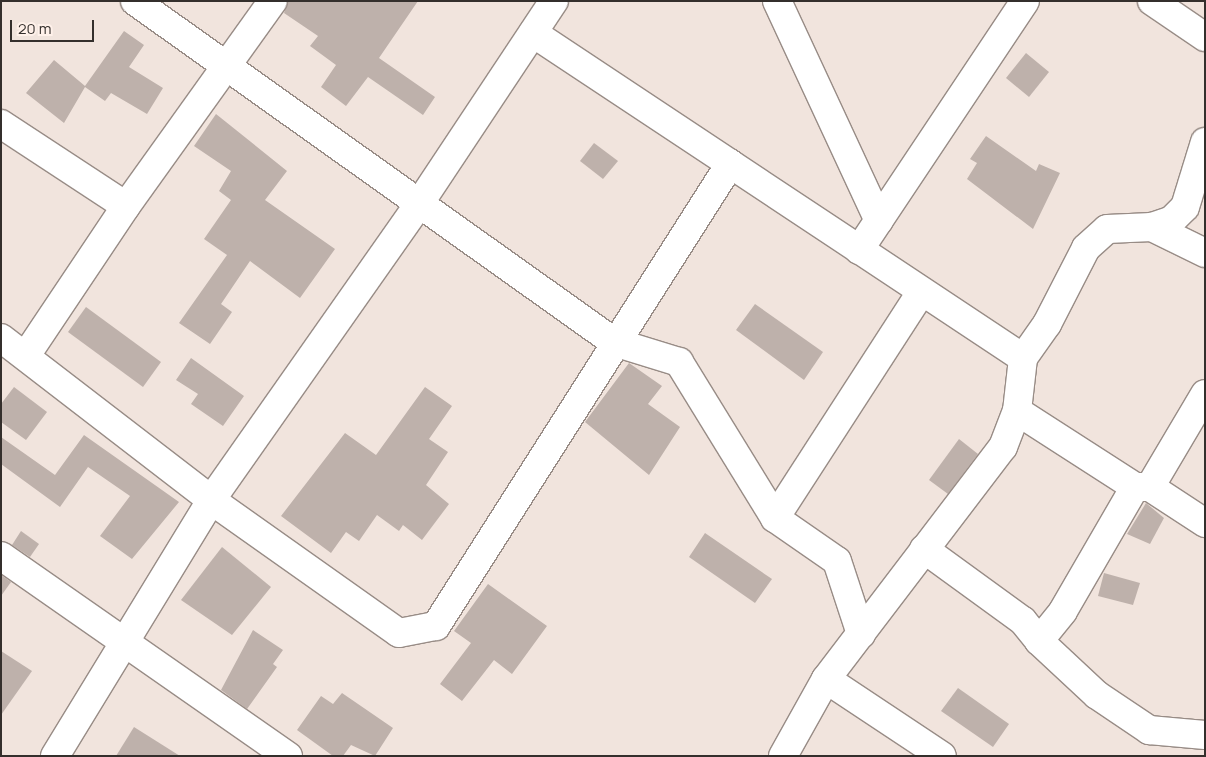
<!DOCTYPE html>
<html>
<head>
<meta charset="utf-8">
<style>
  body { margin:0 }
  #map { position:relative; width:1206px; height:757px; overflow:hidden; background:#f1e4dd; font-family:Manrope,sans-serif }
  div>[style] { position:absolute }
  .building>* { inset:0; background:#beb1ab }
  .roads { filter:drop-shadow(1px 0 #988c86) drop-shadow(-1px 0 #988c86) drop-shadow(0 1px #988c86) drop-shadow(0 -1px #988c86) }
  .minor>* { height:28px; margin:-14px; padding:0 14px; transform-origin:14px; border-radius:14px; background:#fff }
  span { translate:-50% -50%; white-space:nowrap; text-align:center; line-height:1.15; -webkit-text-stroke:4px #fff1ea; paint-order:stroke }
  .frame { position:absolute; inset:0; border:2px solid #342f2c; pointer-events:none }
  .scale { position:absolute; left:10px; top:20px; width:84px; height:22px; box-sizing:border-box; border:2px solid #342f2c; border-top:0; padding-left:6px; font-size:15px; line-height:18px; white-space:nowrap; color:#342f2c; -webkit-text-stroke:4px #fff1ea; paint-order:stroke }
</style>
</head>
<body>
<div id="map">
  <div class="building">
    <div style="clip-path:polygon(288px 1px,418px 1px,379px 58px,435px 97px,423px 115px,368px 77px,346px 106px,321px 87px,336px 65px,310px 46px,318px 36px,284px 13px)"></div>
    <div style="clip-path:polygon(124px 31px,144px 45px,129px 67px,163px 88px,147px 114px,111px 93px,105px 101px,85px 87px,64px 123px,26px 93px,54px 60px,85px 86px)"></div>
    <div style="clip-path:polygon(1026px 53px,1049px 72px,1029px 97px,1006px 78px)"></div>
    <div style="clip-path:polygon(216px 114px,287px 171px,265px 200px,335px 249px,300px 298px,250px 261px,221px 304px,232px 312px,210px 344px,179px 323px,227px 255px,204px 239px,231px 200px,219px 191px,231px 171px,194px 146px)"></div>
    <div style="clip-path:polygon(986px 136px,1036px 171px,1039px 164px,1060px 173px,1033px 229px,967px 179px,977px 163px,970px 159px)"></div>
    <div style="clip-path:polygon(594px 143px,618px 161px,603px 179px,580px 161px)"></div>
    <div style="clip-path:polygon(755px 304px,823px 352px,804px 380px,736px 330px)"></div>
    <div style="clip-path:polygon(86px 307px,161px 362px,143px 387px,68px 332px)"></div>
    <div style="clip-path:polygon(191px 358px,244px 396px,223px 426px,191px 404px,198px 394px,176px 380px)"></div>
    <div style="clip-path:polygon(629px 363px,662px 386px,648px 404px,680px 427px,649px 475px,585px 422px)"></div>
    <div style="clip-path:polygon(14px 387px,47px 412px,26px 440px,1px 422px,1px 404px)"></div>
    <div style="clip-path:polygon(425px 387px,452px 406px,429px 439px,448px 452px,426px 485px,449px 504px,422px 540px,403px 525px,399px 531px,377px 515px,359px 541px,346px 532px,331px 553px,281px 516px,345px 433px,376px 455px)"></div>
    <div style="clip-path:polygon(84px 435px,179px 502px,132px 559px,100px 536px,130px 496px,88px 467px,60px 507px,1px 464px,1px 437px,55px 475px)"></div>
    <div style="clip-path:polygon(959px 439px,978px 454px,948px 494px,929px 480px)"></div>
    <div style="clip-path:polygon(1146px 503px,1164px 518px,1150px 544px,1127px 534px)"></div>
    <div style="clip-path:polygon(21px 531px,39px 544px,30px 557px,12px 545px)"></div>
    <div style="clip-path:polygon(705px 533px,772px 579px,755px 603px,689px 557px)"></div>
    <div style="clip-path:polygon(222px 547px,271px 587px,232px 635px,181px 600px)"></div>
    <div style="clip-path:polygon(1104px 573px,1140px 583px,1133px 605px,1098px 596px)"></div>
    <div style="clip-path:polygon(1px 575px,11px 582px,1px 596px)"></div>
    <div style="clip-path:polygon(488px 584px,547px 626px,512px 674px,494px 660px,462px 701px,440px 684px,471px 643px,454px 631px)"></div>
    <div style="clip-path:polygon(253px 630px,283px 650px,273px 664px,277px 667px,247px 709px,221px 690px)"></div>
    <div style="clip-path:polygon(1px 651px,32px 671px,1px 715px)"></div>
    <div style="clip-path:polygon(958px 688px,1009px 724px,993px 747px,941px 711px)"></div>
    <div style="clip-path:polygon(342px 693px,393px 728px,375px 756px,351px 745px,343px 756px,333px 756px,297px 730px,321px 696px,333px 704px)"></div>
    <div style="clip-path:polygon(134px 727px,180px 756px,116px 756px)"></div>
  </div>
  <div class="roads">
    <div class="minor">
      <div style="left:135px;top:1px;width:588px;rotate:35.45deg"></div>
      <div style="left:614px;top:342px;width:68px;rotate:17.1deg"></div>
      <div style="left:679px;top:362px;width:183px;rotate:58.4deg"></div>
      <div style="left:775px;top:518px;width:75px;rotate:34.7deg"></div>
      <div style="left:837px;top:561px;width:77px;rotate:71.8deg"></div>
      <div style="left:777px;top:1px;width:242px;rotate:65.1deg"></div>
      <div style="left:1152px;top:1px;width:64px;rotate:34.2deg"></div>
      <div style="left:533px;top:33px;width:588px;rotate:33.55deg"></div>
      <div style="left:1px;top:124px;width:149px;rotate:33.3deg"></div>
      <div style="left:1152px;top:227px;width:59px;rotate:26.1deg"></div>
      <div style="left:859px;top:250px;width:299px;rotate:-56.3deg"></div>
      <div style="left:1px;top:338px;width:265px;rotate:37.6deg"></div>
      <div style="left:211px;top:500px;width:230px;rotate:35.3deg"></div>
      <div style="left:399px;top:633px;width:38px;rotate:-11deg"></div>
      <div style="left:436px;top:626px;width:548px;rotate:-57.53deg"></div>
      <div style="left:27px;top:354px;width:178px;rotate:-56.2deg"></div>
      <div style="left:126px;top:206px;width:252px;rotate:-54.4deg"></div>
      <div style="left:1017px;top:411px;width:140px;rotate:32.8deg"></div>
      <div style="left:1135px;top:487px;width:15px"></div>
      <div style="left:1150px;top:487px;width:66px;rotate:33.2deg"></div>
      <div style="left:1150px;top:487px;width:108px;rotate:-59.4deg"></div>
      <div style="left:775px;top:518px;width:269px;rotate:-57.1deg"></div>
      <div style="left:924px;top:549px;width:122px;rotate:36deg"></div>
      <div style="left:1023px;top:621px;width:26px;rotate:51deg"></div>
      <div style="left:1039px;top:641px;width:79px;rotate:43deg"></div>
      <div style="left:1097px;top:695px;width:63px;rotate:33.9deg"></div>
      <div style="left:1149px;top:730px;width:56px;rotate:5.1deg"></div>
      <div style="left:1px;top:556px;width:350px;rotate:34.9deg"></div>
      <div style="left:1039px;top:641px;width:38px;rotate:-51deg"></div>
      <div style="left:1063px;top:611px;width:143px;rotate:-59.9deg"></div>
      <div style="left:826px;top:679px;width:139px;rotate:33.6deg"></div>
      <div style="left:55px;top:756px;width:300px;rotate:-58.6deg"></div>
      <div style="left:211px;top:500px;width:365px;rotate:-54.9deg"></div>
      <div style="left:421px;top:201px;width:240px;rotate:-56.4deg"></div>
      <div style="left:783px;top:756px;width:88px;rotate:-60.8deg"></div>
      <div style="left:826px;top:679px;width:292px;rotate:-52.7deg"></div>
      <div style="left:1003px;top:447px;width:39px;rotate:-69deg"></div>
      <div style="left:1017px;top:411px;width:53px;rotate:-83.5deg"></div>
      <div style="left:1023px;top:358px;width:42px;rotate:-54.8deg"></div>
      <div style="left:1047px;top:324px;width:85px;rotate:-62.8deg"></div>
      <div style="left:1086px;top:248px;width:28px;rotate:-42deg"></div>
      <div style="left:1107px;top:229px;width:45px;rotate:-2.5deg"></div>
      <div style="left:1152px;top:227px;width:21px;rotate:-19deg"></div>
      <div style="left:1172px;top:220px;width:18px;rotate:-45deg"></div>
      <div style="left:1185px;top:207px;width:68px;rotate:-72.9deg"></div>
    </div>
  </div>
  <div class="frame"></div>
  <div class="scale">20 m</div>
</div>
</body>
</html>
